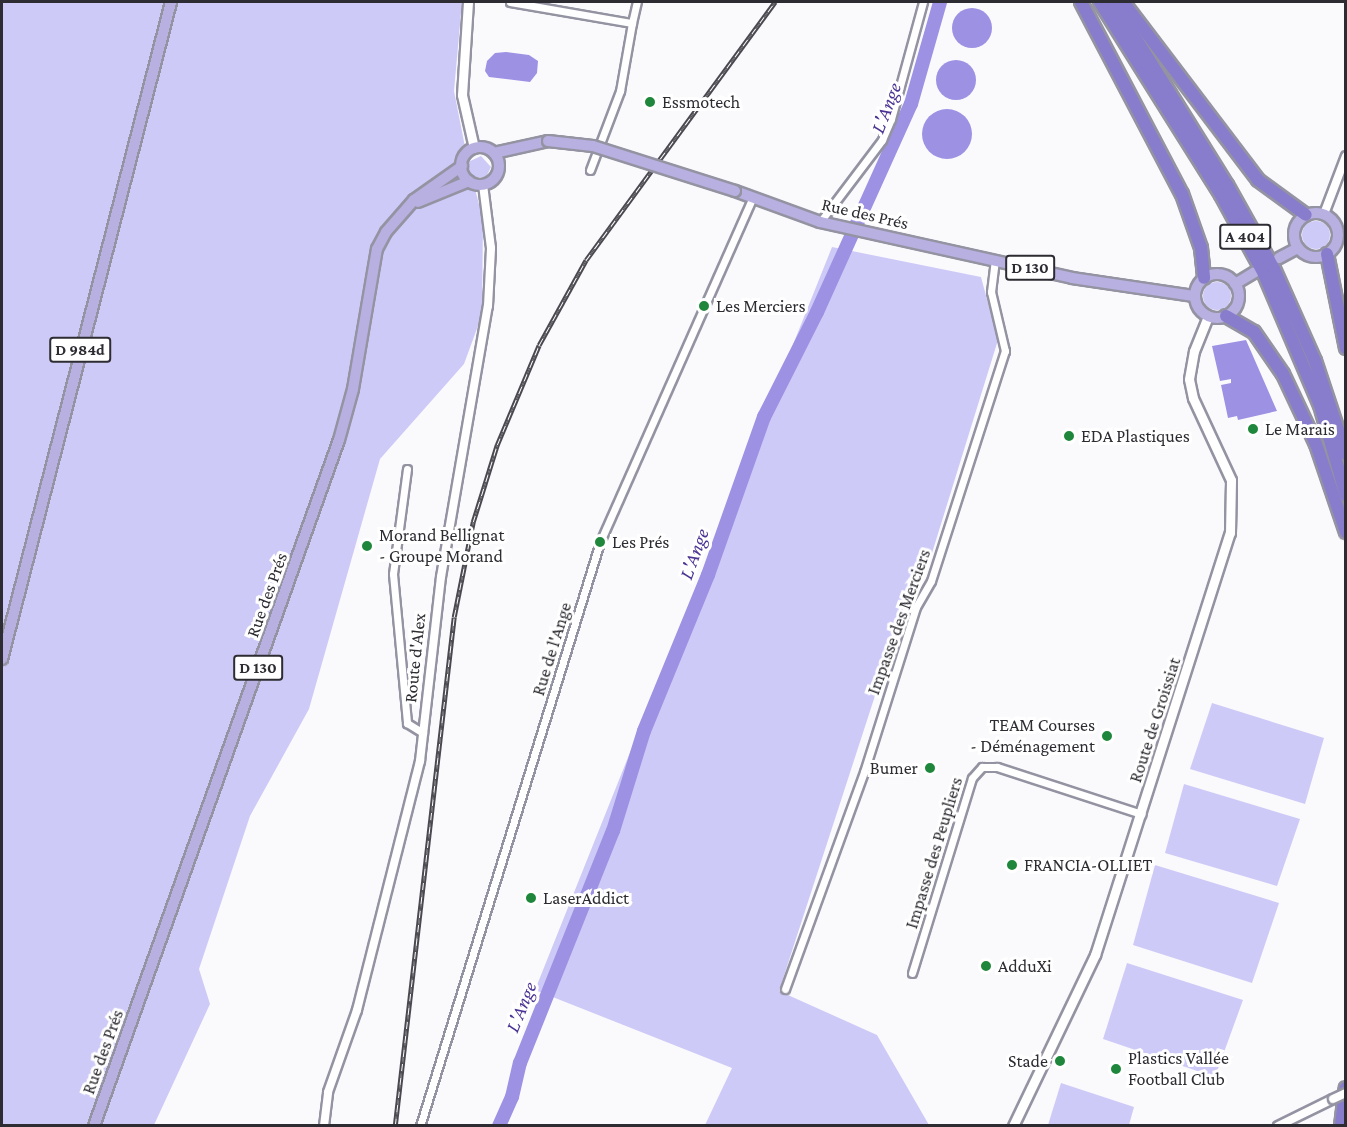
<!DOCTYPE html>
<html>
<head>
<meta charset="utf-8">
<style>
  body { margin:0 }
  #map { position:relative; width:1347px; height:1127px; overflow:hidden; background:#fafafd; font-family:"Crimson Pro",serif }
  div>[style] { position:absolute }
  .green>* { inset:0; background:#cecaf7 }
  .round { border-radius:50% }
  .water>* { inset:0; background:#9d91e4 }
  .river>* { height:14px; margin:-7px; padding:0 7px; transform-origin:7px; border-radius:7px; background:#9d91e4 }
  .roads { filter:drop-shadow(2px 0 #9493a2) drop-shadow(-2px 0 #9493a2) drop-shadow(0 2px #9493a2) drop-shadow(0 -2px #9493a2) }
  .minor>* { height:7px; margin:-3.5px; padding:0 3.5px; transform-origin:3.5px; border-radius:3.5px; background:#fff }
  .tertiary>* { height:8px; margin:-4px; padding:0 4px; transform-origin:4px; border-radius:4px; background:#fff }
  .secondary>* { height:9px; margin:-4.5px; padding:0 4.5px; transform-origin:4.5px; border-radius:4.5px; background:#fff }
  .primary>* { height:10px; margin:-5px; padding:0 5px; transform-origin:5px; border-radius:5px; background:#b8b0e1 }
  .primary>.ring { margin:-5px; padding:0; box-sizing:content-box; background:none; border:10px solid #b8b0e1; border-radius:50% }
  .motorway>* { height:12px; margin:-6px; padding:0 6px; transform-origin:6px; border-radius:6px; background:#887ccd }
  .rail>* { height:4.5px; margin-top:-2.25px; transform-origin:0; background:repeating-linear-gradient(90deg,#fff 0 7px,#49494f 0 14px); box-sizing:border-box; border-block:2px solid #49494f }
  .bridges { filter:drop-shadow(2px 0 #9493a2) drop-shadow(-2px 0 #9493a2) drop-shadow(0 2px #9493a2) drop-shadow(0 -2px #9493a2) }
  .tertiary-bridge>* { height:8px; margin:-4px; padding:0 4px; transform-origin:4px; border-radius:4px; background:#fff }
  .primary-bridge>* { height:10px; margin:-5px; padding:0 5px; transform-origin:5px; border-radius:5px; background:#b8b0e1 }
  .dots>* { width:16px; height:16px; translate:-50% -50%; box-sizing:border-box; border:3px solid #fff; border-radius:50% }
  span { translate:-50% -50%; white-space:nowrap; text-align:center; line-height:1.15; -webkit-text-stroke:6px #fff; paint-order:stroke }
  .shield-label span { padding:2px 4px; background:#fff; border:2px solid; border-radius:4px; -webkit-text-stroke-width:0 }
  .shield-label { font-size:16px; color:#2c2c32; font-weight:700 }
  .poi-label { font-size:18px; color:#2c2c32 }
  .left { translate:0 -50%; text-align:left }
  .right { translate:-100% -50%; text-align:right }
  .street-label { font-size:18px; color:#2c2c32 }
  .water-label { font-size:20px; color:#4c3494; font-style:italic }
  .frame { position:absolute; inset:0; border:3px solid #2c2c32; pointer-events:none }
</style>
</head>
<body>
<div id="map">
  <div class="green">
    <div style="clip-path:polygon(2px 2px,462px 2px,454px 91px,468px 162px,481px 156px,491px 167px,486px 177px,472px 178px,483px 219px,482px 315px,464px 364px,380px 459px,309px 709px,250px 816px,199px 969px,210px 1004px,154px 1125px,2px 1125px)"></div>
    <div class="round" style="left:1302px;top:221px;width:28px;height:28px"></div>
    <div style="clip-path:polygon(832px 247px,981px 277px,998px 340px,928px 566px,914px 576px,779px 991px,877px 1035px,929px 1125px,705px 1125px,732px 1068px,535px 990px)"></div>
    <div class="round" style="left:1203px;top:282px;width:28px;height:28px"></div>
    <div style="clip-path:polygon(1212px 703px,1324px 738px,1305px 804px,1190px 769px)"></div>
    <div style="clip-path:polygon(1184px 784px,1300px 819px,1277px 886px,1165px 853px)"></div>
    <div style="clip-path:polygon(1155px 865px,1279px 903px,1252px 983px,1133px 945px)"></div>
    <div style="clip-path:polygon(1127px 963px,1243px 1000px,1215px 1077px,1103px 1039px)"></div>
    <div style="clip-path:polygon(1061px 1083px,1134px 1107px,1129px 1125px,1048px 1125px)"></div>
  </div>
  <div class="water">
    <div class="round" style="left:952px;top:8px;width:40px;height:40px"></div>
    <div style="clip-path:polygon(506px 52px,529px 55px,538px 61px,537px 73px,530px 82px,489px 77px,485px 71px,487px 61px,495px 53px)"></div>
    <div class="round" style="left:936px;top:60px;width:40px;height:40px"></div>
    <div class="round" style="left:922px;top:109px;width:50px;height:50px"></div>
    <div style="clip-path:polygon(1246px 340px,1277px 411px,1238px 420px,1237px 416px,1228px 418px,1221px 385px,1231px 383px,1231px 379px,1220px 381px,1212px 346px)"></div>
  </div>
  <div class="river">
    <div style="left:499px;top:1126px;width:32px;rotate:-66deg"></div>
    <div style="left:512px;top:1097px;width:35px;rotate:-77deg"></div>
    <div style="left:520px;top:1063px;width:250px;rotate:-68.2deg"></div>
    <div style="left:613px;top:831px;width:105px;rotate:-72.8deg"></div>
    <div style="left:644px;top:731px;width:169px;rotate:-67.7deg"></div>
    <div style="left:708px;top:575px;width:168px;rotate:-70.5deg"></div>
    <div style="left:764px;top:417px;width:118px;rotate:-63.2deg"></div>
    <div style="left:817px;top:312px;width:228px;rotate:-65.7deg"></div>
    <div style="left:911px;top:104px;width:106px;rotate:-74.1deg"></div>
  </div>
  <div class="roads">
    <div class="minor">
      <div style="left:510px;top:2px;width:124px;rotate:9.8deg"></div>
      <div style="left:632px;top:23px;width:22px;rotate:-77deg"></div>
      <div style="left:590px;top:170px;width:85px;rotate:-69.2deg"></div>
      <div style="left:620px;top:91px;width:69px;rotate:-80deg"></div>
      <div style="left:820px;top:222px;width:103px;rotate:-52.9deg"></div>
      <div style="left:882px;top:140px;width:23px;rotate:-67deg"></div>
      <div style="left:891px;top:119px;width:121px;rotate:-74.7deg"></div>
      <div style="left:407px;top:469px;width:106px;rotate:97.6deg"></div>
      <div style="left:393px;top:574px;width:150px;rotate:84.6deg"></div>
      <div style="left:407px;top:723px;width:19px;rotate:32deg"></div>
      <div style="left:912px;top:973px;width:204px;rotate:-72.9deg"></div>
      <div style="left:972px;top:778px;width:15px;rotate:-48deg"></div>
      <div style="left:982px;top:767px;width:15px"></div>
      <div style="left:997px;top:767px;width:152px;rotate:18deg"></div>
      <div style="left:785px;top:989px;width:231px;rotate:-70deg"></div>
      <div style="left:864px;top:772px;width:173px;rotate:-72.5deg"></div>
      <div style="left:916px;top:607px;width:30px;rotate:-60deg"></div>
      <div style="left:931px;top:581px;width:242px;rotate:-72.2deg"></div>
      <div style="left:1005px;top:351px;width:61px;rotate:-103.3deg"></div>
      <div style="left:991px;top:292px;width:32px;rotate:-83deg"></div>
      <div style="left:420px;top:1126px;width:611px;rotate:-72.87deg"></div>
      <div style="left:600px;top:542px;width:377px;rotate:-66.1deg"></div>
    </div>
    <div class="tertiary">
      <div style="left:1324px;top:214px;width:62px;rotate:-69.2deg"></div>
      <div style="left:324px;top:1126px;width:34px;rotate:-83deg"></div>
      <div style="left:328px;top:1092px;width:87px;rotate:-70.5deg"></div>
      <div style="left:357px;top:1010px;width:257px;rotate:-75.8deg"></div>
      <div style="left:420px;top:761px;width:185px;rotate:-83.5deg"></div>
      <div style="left:441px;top:577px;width:275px;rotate:-80.2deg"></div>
      <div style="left:488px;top:306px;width:58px;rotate:-87deg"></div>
      <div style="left:491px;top:248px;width:64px;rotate:-97.2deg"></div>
      <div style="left:1278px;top:1126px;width:61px;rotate:-26.1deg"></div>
    </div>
    <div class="secondary">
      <div style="left:468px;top:2px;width:93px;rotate:93.7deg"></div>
      <div style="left:462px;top:95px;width:54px;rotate:77.2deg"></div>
      <div style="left:1013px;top:1126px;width:190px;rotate:-64.4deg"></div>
      <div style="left:1095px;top:955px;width:443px;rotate:-72.3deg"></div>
      <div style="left:1230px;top:533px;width:53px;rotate:-88.9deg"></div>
      <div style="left:1231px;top:480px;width:90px;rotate:-114.9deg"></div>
      <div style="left:1193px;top:398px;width:19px;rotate:-102deg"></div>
      <div style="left:1189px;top:379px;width:28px;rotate:-80deg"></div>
      <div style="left:1194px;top:351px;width:38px;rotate:-68deg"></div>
    </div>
    <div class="primary">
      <div class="ring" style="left:461px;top:147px;width:28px;height:28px"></div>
      <div style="left:494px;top:153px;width:55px;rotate:-12.5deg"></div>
      <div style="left:735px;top:191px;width:90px;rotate:20deg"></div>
      <div style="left:820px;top:222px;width:258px;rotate:12.5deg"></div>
      <div style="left:1072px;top:278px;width:123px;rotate:8.4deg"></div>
      <div style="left:418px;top:202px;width:55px;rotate:-22.4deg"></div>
      <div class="ring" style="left:1294px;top:213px;width:34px;height:34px"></div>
      <div style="left:1279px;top:258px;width:21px;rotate:-28deg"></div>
      <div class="ring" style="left:1195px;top:274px;width:34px;height:34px"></div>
      <div style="left:1235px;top:284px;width:23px;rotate:-31deg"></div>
      <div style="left:2px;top:659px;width:678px;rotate:-75.57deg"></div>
      <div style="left:94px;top:1126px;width:728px;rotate:-70.35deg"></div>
      <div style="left:339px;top:440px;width:53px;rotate:-74.6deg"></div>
      <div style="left:353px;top:389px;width:142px;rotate:-80.3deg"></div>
      <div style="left:377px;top:249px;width:19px;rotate:-62deg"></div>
      <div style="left:386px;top:232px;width:43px;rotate:-48.8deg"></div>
      <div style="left:414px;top:200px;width:59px;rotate:-35.3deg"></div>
    </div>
    <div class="motorway">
      <div style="left:1081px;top:2px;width:217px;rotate:62.3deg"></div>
      <div style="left:1182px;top:194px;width:57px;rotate:70.6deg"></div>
      <div style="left:1201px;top:248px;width:30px;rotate:84deg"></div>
      <div style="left:1100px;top:2px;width:228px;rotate:57.9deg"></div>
      <div style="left:1221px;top:195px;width:90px;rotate:61.4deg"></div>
      <div style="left:1264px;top:274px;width:142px;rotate:66.9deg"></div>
      <div style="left:1320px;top:405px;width:94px;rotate:73.9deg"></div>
      <div style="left:1113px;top:2px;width:216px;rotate:58.1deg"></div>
      <div style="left:1227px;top:185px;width:96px;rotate:60.8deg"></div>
      <div style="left:1274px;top:269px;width:101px;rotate:66deg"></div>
      <div style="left:1315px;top:361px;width:98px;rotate:71.6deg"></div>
      <div style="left:1123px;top:2px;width:223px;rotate:52.8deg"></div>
      <div style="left:1258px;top:180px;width:59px;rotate:36.1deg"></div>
      <div style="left:1327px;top:254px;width:96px;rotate:78.6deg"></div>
      <div style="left:1226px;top:316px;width:32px;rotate:30deg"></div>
      <div style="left:1254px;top:332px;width:51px;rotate:55.4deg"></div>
      <div style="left:1283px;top:374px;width:77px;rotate:64.8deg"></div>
      <div style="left:1316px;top:444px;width:93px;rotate:71.2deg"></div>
      <div style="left:1341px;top:1126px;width:38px;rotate:-83deg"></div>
    </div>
  </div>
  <div class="rail">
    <div style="left:395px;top:1126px;width:512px;rotate:-83.39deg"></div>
    <div style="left:454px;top:617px;width:97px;rotate:-78.7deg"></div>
    <div style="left:473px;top:522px;width:81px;rotate:-72.7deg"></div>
    <div style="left:497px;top:445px;width:108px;rotate:-67.2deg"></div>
    <div style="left:539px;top:345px;width:97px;rotate:-61.1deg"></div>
    <div style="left:586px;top:260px;width:320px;rotate:-53.8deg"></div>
  </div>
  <div class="bridges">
    <div class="tertiary-bridge">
      <div style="left:1333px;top:1099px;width:14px;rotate:-25deg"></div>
    </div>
    <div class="primary-bridge">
      <div style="left:548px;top:141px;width:45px;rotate:6.3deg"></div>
      <div style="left:593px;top:146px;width:149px;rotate:17.6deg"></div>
    </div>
  </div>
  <div class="dots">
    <div style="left:650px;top:102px;background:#1f873c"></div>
    <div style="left:704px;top:306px;background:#1f873c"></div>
    <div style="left:1253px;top:429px;background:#1f873c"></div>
    <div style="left:1069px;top:436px;background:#1f873c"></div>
    <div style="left:600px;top:542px;background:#1f873c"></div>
    <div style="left:367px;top:546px;background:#1f873c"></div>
    <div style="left:1107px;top:736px;background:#1f873c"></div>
    <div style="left:930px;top:768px;background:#1f873c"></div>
    <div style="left:1012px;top:865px;background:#1f873c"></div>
    <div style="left:531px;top:898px;background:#1f873c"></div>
    <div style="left:986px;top:966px;background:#1f873c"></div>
    <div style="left:1060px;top:1061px;background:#1f873c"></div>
    <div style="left:1116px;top:1069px;background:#1f873c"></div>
  </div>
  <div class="shield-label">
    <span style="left:1245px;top:237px">A 404</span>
    <span style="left:1030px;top:268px">D 130</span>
    <span style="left:80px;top:350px">D 984d</span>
    <span style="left:258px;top:668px">D 130</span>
  </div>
  <div class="poi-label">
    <span class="left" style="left:662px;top:102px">Essmotech</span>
    <span class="left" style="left:716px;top:306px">Les Merciers</span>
    <span class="left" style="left:1265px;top:429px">Le Marais</span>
    <span class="left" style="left:1081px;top:436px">EDA Plastiques</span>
    <span class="left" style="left:379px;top:546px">Morand Bellignat<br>- Groupe Morand</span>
    <span class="left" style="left:612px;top:542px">Les Prés</span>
    <span class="right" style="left:1095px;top:736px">TEAM Courses<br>- Déménagement</span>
    <span class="right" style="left:918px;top:768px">Bumer</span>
    <span class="left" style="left:1024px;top:865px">FRANCIA-OLLIET</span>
    <span class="left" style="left:543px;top:898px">LaserAddict</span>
    <span class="left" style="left:998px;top:966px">AdduXi</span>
    <span class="left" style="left:1128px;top:1069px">Plastics Vallée<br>Football Club</span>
    <span class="right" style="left:1048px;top:1061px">Stade</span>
  </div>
  <div class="street-label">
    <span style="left:865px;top:214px;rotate:13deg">Rue des Prés</span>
    <span style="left:267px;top:595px;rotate:-70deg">Rue des Prés</span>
    <span style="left:899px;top:622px;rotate:-70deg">Impasse des Merciers</span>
    <span style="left:552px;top:649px;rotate:-73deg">Rue de l'Ange</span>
    <span style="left:415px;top:658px;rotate:-84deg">Route d'Alex</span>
    <span style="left:1155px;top:720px;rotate:-72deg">Route de Groissiat</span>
    <span style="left:934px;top:853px;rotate:-73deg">Impasse des Peupliers</span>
    <span style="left:103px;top:1052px;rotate:-70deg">Rue des Prés</span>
  </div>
  <div class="water-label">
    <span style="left:886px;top:108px;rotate:-69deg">L'Ange</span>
    <span style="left:694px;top:554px;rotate:-70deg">L'Ange</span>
    <span style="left:521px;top:1007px;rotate:-68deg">L'Ange</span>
  </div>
  <div class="frame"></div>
</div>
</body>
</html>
